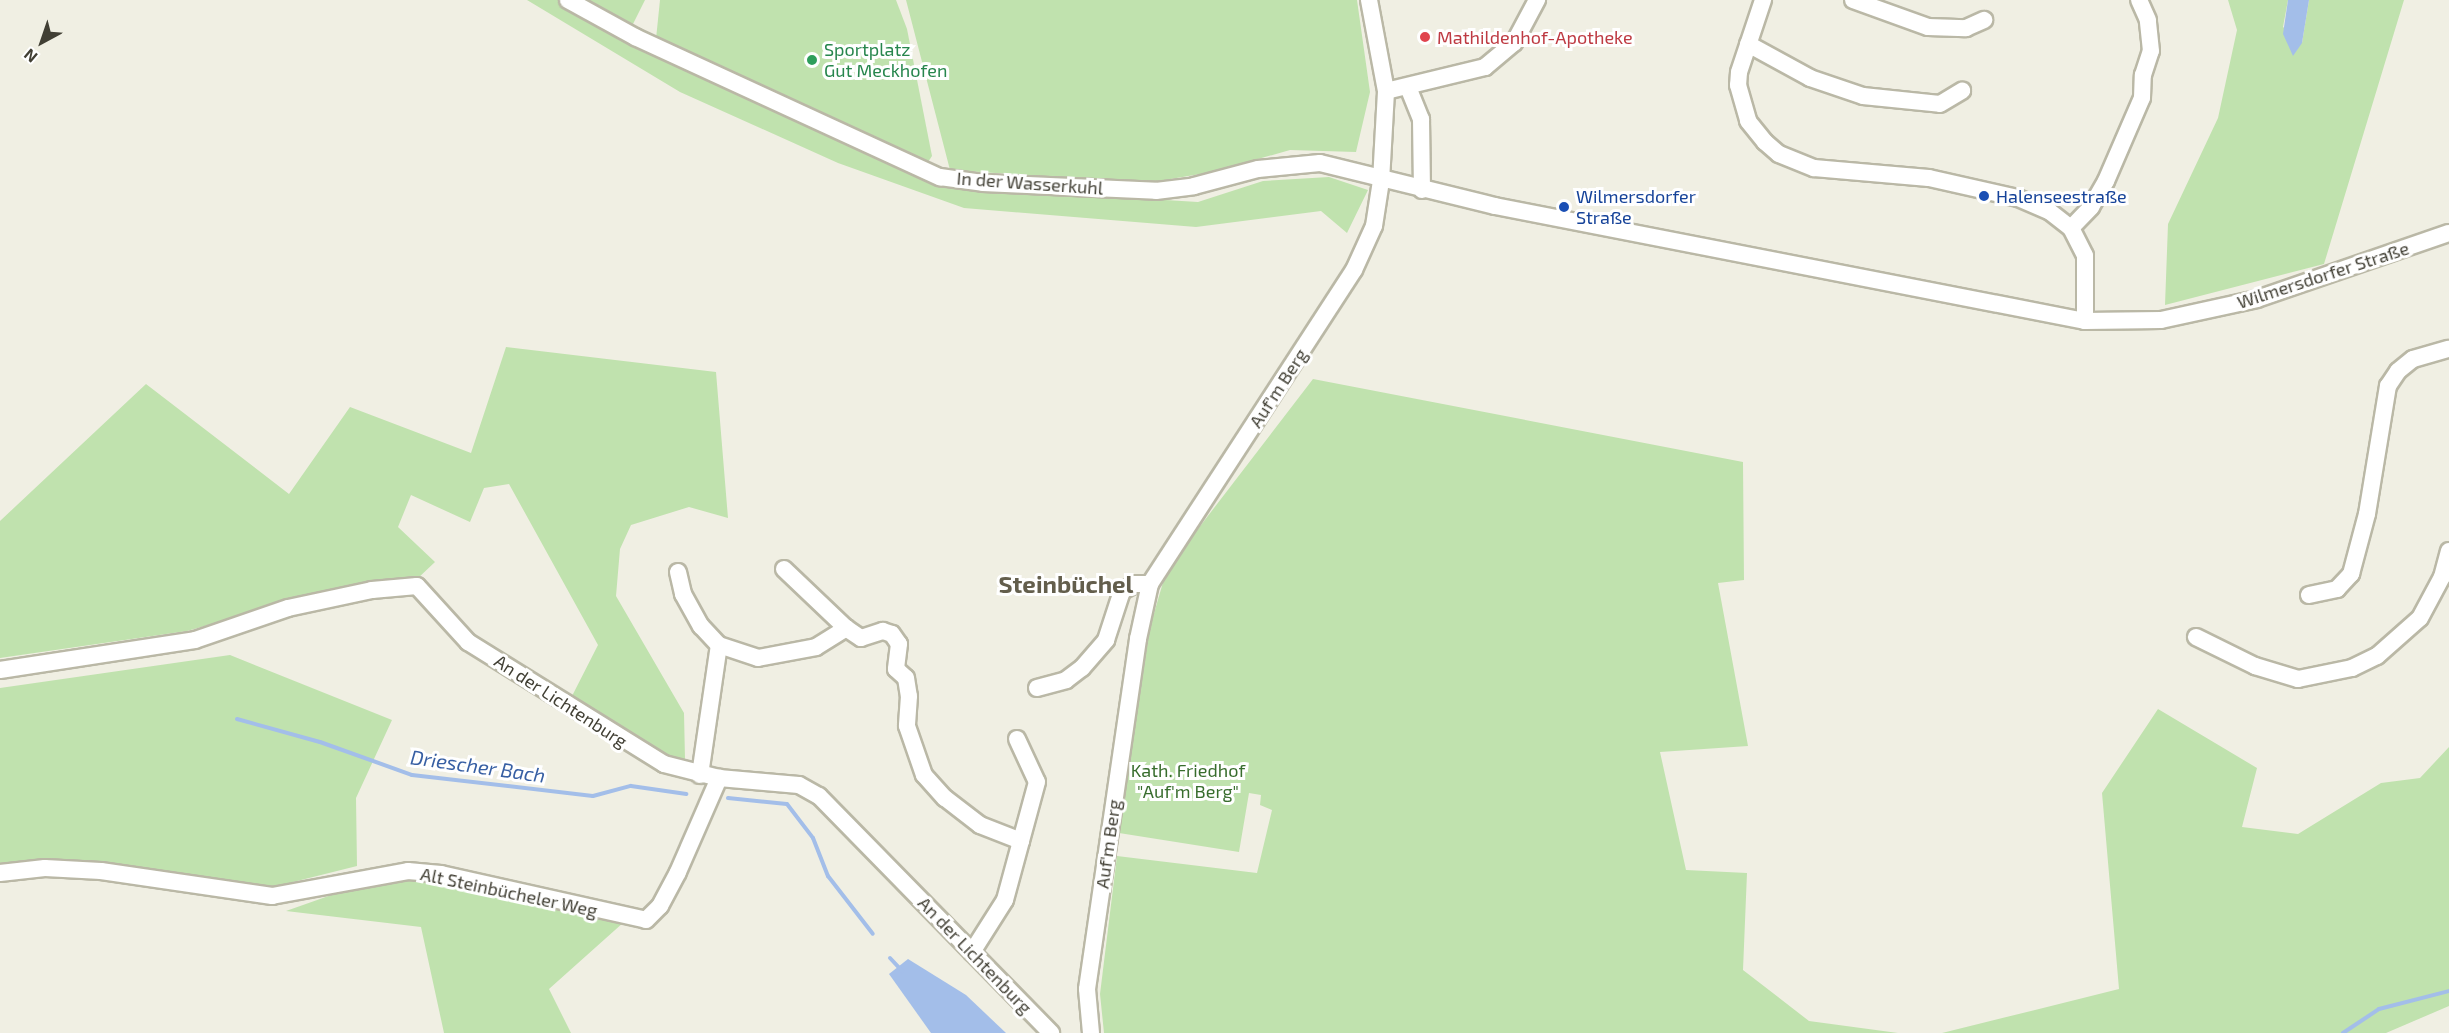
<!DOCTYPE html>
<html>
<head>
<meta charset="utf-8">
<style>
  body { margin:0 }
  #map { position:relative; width:2449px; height:1033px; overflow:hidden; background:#f0efe3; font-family:"Exo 2",sans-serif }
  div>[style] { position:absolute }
  .green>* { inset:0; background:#c0e2ae }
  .water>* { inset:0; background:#a3bee9 }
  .stream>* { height:4px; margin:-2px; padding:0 2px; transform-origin:2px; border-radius:2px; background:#a3bee9 }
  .roads { filter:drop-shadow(2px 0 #bab8a6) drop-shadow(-2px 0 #bab8a6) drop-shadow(0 2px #bab8a6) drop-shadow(0 -2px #bab8a6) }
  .minor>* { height:16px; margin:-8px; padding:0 8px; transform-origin:8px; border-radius:8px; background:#fff }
  .dots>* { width:16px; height:16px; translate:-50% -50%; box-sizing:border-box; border:3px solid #fff; border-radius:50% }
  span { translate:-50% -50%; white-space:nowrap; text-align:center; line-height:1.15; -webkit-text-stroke:6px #fff; paint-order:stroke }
  .health-label { font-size:18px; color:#be3a42 }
  .left { translate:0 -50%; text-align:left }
  .leisure-label { font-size:18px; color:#27864d }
  .street-label { font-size:18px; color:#413f34 }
  .transit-label { font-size:18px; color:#164399 }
  .park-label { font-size:18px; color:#386d2d }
  .water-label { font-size:20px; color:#375fa3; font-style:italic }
  .district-label { font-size:24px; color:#635e4c; font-weight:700 }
  .north { position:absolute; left:12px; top:12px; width:60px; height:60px; -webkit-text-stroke:4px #fff; paint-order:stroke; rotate:220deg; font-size:16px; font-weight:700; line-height:24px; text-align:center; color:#413f34 }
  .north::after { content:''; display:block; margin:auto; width:21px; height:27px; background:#413f34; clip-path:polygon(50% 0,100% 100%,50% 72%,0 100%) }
</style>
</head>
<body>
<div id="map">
  <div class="green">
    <div style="clip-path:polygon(527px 0,559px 0,688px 72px,845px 142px,973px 188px,1198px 202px,1263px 181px,1329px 177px,1368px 190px,1347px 233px,1321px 211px,1196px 227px,964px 208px,838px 163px,680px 92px)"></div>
    <div style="clip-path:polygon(581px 0,645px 0,630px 30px)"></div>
    <div style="clip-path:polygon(660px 0,896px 0,907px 29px,932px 156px,928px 162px,656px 39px)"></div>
    <div style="clip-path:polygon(906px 0,1357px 0,1370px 92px,1356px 152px,1290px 150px,1212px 172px,1147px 183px,950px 170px)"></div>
    <div style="clip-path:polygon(2228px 0,2288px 0,2283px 27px,2302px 43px,2309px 0,2404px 0,2324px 264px,2165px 305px,2168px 224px,2218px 118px,2237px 30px)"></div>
    <div style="clip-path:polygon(506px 347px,716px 372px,728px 518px,689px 507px,631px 525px,620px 549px,616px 596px,684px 713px,685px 759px,671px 758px,646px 747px,571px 698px,598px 645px,509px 484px,484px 488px,470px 522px,411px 495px,398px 527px,435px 562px,416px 580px,325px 592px,187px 631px,0 658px,0 521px,146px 384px,289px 494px,350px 407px,471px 453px)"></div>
    <div style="clip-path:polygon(1313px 379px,1743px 462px,1744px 580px,1718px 583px,1748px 746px,1660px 752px,1686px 870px,1747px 873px,1743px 970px,1809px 1021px,1898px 1033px,1104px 1033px,1100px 994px,1117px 856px,1257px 873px,1272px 810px,1260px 805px,1261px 795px,1249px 793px,1239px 852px,1119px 833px,1150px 627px,1164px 579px,1191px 538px)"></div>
    <div style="clip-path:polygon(230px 655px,392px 720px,356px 798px,357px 866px,273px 887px,48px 858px,0 863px,0 688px)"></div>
    <div style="clip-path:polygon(2158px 709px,2257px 768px,2242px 827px,2298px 834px,2381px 783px,2420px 778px,2449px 747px,2449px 1006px,2386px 1033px,1942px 1033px,2119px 989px,2102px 793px)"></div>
    <div style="clip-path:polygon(413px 879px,624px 922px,549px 989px,571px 1033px,444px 1033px,421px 927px,286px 911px,354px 887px)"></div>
  </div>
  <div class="water">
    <div style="clip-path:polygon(2288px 0,2309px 0,2302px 43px,2293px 56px,2283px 34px)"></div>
    <div style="clip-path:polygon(908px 959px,966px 995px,1006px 1033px,931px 1033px,889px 974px)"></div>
  </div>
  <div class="stream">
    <div style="left:237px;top:719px;width:86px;rotate:15.5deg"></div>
    <div style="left:320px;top:742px;width:98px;rotate:19.7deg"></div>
    <div style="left:412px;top:775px;width:182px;rotate:6.6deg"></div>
    <div style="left:593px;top:796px;width:39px;rotate:-15deg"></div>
    <div style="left:631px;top:786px;width:56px;rotate:8.3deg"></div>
    <div style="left:728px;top:798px;width:59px;rotate:5.8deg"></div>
    <div style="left:787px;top:804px;width:43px;rotate:52.6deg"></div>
    <div style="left:813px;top:838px;width:41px;rotate:68.5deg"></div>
    <div style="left:828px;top:876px;width:73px;rotate:52.2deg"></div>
    <div style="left:890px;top:958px;width:18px;rotate:47deg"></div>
    <div style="left:2343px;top:1033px;width:43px;rotate:-33.7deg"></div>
    <div style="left:2379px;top:1009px;width:72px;rotate:-14.4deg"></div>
  </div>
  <div class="roads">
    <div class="minor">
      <div style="left:568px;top:0;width:77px;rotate:28.9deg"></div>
      <div style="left:635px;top:37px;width:336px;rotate:24.7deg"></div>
      <div style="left:940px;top:177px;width:43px;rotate:7.9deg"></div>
      <div style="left:983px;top:183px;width:173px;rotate:2.6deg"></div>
      <div style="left:1156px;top:191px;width:38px;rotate:-7deg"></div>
      <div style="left:1194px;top:186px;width:66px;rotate:-14.9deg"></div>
      <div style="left:1258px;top:169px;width:62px;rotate:-5.5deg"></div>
      <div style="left:1320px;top:163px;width:180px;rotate:13.8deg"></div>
      <div style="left:1495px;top:206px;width:601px;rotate:11.03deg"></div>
      <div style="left:2085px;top:321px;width:76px;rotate:-0.8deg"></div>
      <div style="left:2161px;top:320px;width:98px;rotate:-12.3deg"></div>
      <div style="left:2257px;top:299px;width:203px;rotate:-19deg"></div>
      <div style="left:1763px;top:0;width:76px;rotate:108.4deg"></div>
      <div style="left:1739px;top:72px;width:13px;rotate:94deg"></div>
      <div style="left:1738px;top:85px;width:37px;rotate:74deg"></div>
      <div style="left:1748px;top:121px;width:27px;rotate:51deg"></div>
      <div style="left:1765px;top:142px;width:18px;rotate:41deg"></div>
      <div style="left:1779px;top:154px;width:38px;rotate:22deg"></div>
      <div style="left:1814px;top:168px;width:115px;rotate:5deg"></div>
      <div style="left:1929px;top:178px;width:91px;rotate:12.7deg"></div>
      <div style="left:2018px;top:198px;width:34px;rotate:23deg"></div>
      <div style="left:2049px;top:211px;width:28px;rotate:38deg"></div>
      <div style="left:2071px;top:228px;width:31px;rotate:63deg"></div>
      <div style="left:2085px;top:256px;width:65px;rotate:90deg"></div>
      <div style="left:1853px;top:0;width:80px;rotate:19.8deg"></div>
      <div style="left:1928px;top:27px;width:38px;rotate:2deg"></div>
      <div style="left:1966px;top:28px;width:20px;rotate:-24deg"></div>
      <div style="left:1748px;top:44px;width:71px;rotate:28.7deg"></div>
      <div style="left:1810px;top:78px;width:56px;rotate:18.8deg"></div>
      <div style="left:1863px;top:96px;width:77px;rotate:5.9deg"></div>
      <div style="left:1940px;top:104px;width:26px;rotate:-31deg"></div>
      <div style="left:1408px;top:87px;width:35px;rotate:68deg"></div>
      <div style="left:1421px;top:119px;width:71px;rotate:89.2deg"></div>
      <div style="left:1386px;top:91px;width:102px;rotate:-13.6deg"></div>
      <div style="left:1485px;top:67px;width:38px;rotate:-40deg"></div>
      <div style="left:1514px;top:43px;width:49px;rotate:-61.9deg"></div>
      <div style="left:2071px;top:228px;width:29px;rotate:-46deg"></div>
      <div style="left:2091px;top:207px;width:30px;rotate:-60deg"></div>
      <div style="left:2106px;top:181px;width:90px;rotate:-66.6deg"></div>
      <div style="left:2142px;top:98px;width:23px;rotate:-88deg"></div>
      <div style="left:2143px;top:75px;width:25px;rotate:-72deg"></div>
      <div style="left:2151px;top:51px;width:31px;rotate:-96deg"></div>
      <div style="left:2148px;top:20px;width:22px;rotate:-114deg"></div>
      <div style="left:784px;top:569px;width:86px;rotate:43.6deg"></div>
      <div style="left:678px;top:572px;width:23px;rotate:77deg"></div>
      <div style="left:683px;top:594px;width:37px;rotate:61deg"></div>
      <div style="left:701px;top:626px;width:26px;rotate:47deg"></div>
      <div style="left:719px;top:645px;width:41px;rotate:18.4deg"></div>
      <div style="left:758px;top:658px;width:59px;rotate:-10.7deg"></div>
      <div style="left:816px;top:647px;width:36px;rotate:-32deg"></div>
      <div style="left:846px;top:628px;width:18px;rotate:34deg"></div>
      <div style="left:861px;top:638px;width:23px;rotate:-18deg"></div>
      <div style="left:883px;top:631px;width:9px;rotate:18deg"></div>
      <div style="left:892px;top:634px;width:12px;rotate:55deg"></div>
      <div style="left:899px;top:644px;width:25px;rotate:97deg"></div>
      <div style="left:896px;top:669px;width:13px;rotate:42deg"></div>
      <div style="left:906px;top:678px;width:18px;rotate:81deg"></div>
      <div style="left:909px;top:696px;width:30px;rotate:94deg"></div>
      <div style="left:907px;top:726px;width:52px;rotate:70.9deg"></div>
      <div style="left:924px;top:775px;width:31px;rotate:48deg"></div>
      <div style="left:945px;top:798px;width:44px;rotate:37.6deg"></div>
      <div style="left:980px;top:825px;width:44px;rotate:21.3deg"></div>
      <div style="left:1021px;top:841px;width:61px;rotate:105.2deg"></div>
      <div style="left:1005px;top:900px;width:62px;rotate:122.4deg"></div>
      <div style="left:2309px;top:595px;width:29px;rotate:-12deg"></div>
      <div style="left:2337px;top:589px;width:21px;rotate:-47deg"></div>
      <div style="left:2351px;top:574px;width:62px;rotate:-75.1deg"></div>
      <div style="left:2367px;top:514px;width:130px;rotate:-80.7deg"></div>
      <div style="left:2388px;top:386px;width:18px;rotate:-56deg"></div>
      <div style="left:2398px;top:371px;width:19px;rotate:-39deg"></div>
      <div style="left:2413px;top:359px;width:37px;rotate:-16deg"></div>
      <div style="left:2196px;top:637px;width:66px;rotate:26.2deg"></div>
      <div style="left:2255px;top:666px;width:45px;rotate:16.8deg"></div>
      <div style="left:2298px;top:679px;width:55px;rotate:-11.5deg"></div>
      <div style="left:2352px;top:668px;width:28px;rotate:-26deg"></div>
      <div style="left:2377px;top:656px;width:57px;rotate:-41.5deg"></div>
      <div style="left:2420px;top:618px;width:47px;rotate:-61.8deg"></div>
      <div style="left:2442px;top:577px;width:27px;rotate:-75deg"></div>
      <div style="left:0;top:670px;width:197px;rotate:-8.7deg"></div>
      <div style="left:195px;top:640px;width:98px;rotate:-19deg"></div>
      <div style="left:288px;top:608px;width:86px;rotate:-12.1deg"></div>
      <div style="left:372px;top:590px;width:45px;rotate:-5.1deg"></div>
      <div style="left:417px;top:586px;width:76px;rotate:47.7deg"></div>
      <div style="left:468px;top:642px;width:231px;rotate:31.9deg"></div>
      <div style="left:664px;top:764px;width:57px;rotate:14.3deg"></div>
      <div style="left:719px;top:778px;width:80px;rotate:5deg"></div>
      <div style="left:799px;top:785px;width:23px;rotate:29deg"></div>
      <div style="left:819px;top:796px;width:332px;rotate:45.6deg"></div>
      <div style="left:1037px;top:688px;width:30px;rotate:-15deg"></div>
      <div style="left:1066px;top:680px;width:20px;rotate:-37deg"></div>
      <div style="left:1082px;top:668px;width:37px;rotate:-49deg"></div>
      <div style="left:1106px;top:640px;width:52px;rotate:-71.9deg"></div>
      <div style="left:1122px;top:591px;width:15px;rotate:-28deg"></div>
      <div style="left:1135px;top:584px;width:15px"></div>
      <div style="left:1017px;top:739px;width:47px;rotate:65.1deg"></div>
      <div style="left:1037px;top:782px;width:61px;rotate:105.2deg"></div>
      <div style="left:700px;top:775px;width:131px;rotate:-81.7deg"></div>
      <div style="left:0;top:873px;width:45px;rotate:-6.3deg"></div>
      <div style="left:45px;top:868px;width:56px;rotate:3.1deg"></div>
      <div style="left:101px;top:871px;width:173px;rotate:8.3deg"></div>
      <div style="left:272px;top:896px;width:138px;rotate:-10.4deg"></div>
      <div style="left:408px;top:871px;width:33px;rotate:5deg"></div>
      <div style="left:441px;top:874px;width:210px;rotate:12.6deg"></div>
      <div style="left:646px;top:920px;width:20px;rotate:-45deg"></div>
      <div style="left:660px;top:906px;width:38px;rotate:-62deg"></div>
      <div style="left:678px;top:872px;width:103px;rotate:-66.4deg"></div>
      <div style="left:1091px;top:1033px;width:44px;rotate:-95.2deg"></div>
      <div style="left:1087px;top:989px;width:354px;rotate:-81.7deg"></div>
      <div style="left:1138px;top:639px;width:56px;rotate:-77.7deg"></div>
      <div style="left:1150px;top:584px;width:374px;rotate:-57deg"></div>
      <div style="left:1354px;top:270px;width:48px;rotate:-65.6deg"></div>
      <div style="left:1374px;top:226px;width:46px;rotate:-81.2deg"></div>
      <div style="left:1381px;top:181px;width:90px;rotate:-86.8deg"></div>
      <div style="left:1386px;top:91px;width:93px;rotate:-100.6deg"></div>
    </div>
  </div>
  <div class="dots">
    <div style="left:1425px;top:37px;background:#e0444e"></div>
    <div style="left:812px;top:60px;background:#2e9e5b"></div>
    <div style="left:1984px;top:196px;background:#1a4fb4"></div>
    <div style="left:1564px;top:207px;background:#1a4fb4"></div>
  </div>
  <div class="health-label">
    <span class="left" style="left:1437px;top:37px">Mathildenhof-Apotheke</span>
  </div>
  <div class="leisure-label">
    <span class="left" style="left:824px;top:60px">Sportplatz<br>Gut Meckhofen</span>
  </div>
  <div class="street-label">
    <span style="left:1030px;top:183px;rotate:4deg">In der Wasserkuhl</span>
    <span style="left:2323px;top:275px;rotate:-18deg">Wilmersdorfer Straße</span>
    <span style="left:1278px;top:388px;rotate:-57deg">Auf'm Berg</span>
    <span style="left:561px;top:701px;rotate:33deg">An der Lichtenburg</span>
    <span style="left:1108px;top:844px;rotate:-82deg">Auf'm Berg</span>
    <span style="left:509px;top:892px;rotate:12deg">Alt Steinbücheler Weg</span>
    <span style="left:975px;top:955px;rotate:46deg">An der Lichtenburg</span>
  </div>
  <div class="transit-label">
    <span class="left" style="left:1996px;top:196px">Halenseestraße</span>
    <span class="left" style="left:1576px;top:207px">Wilmersdorfer<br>Straße</span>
  </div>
  <div class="park-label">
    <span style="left:1188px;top:781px">Kath. Friedhof<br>"Auf'm Berg"</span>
  </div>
  <div class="water-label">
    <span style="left:478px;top:766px;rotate:8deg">Driescher Bach</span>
  </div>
  <div class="district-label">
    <span style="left:1066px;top:584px">Steinbüchel</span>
  </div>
  <div class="north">N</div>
</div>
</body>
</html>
